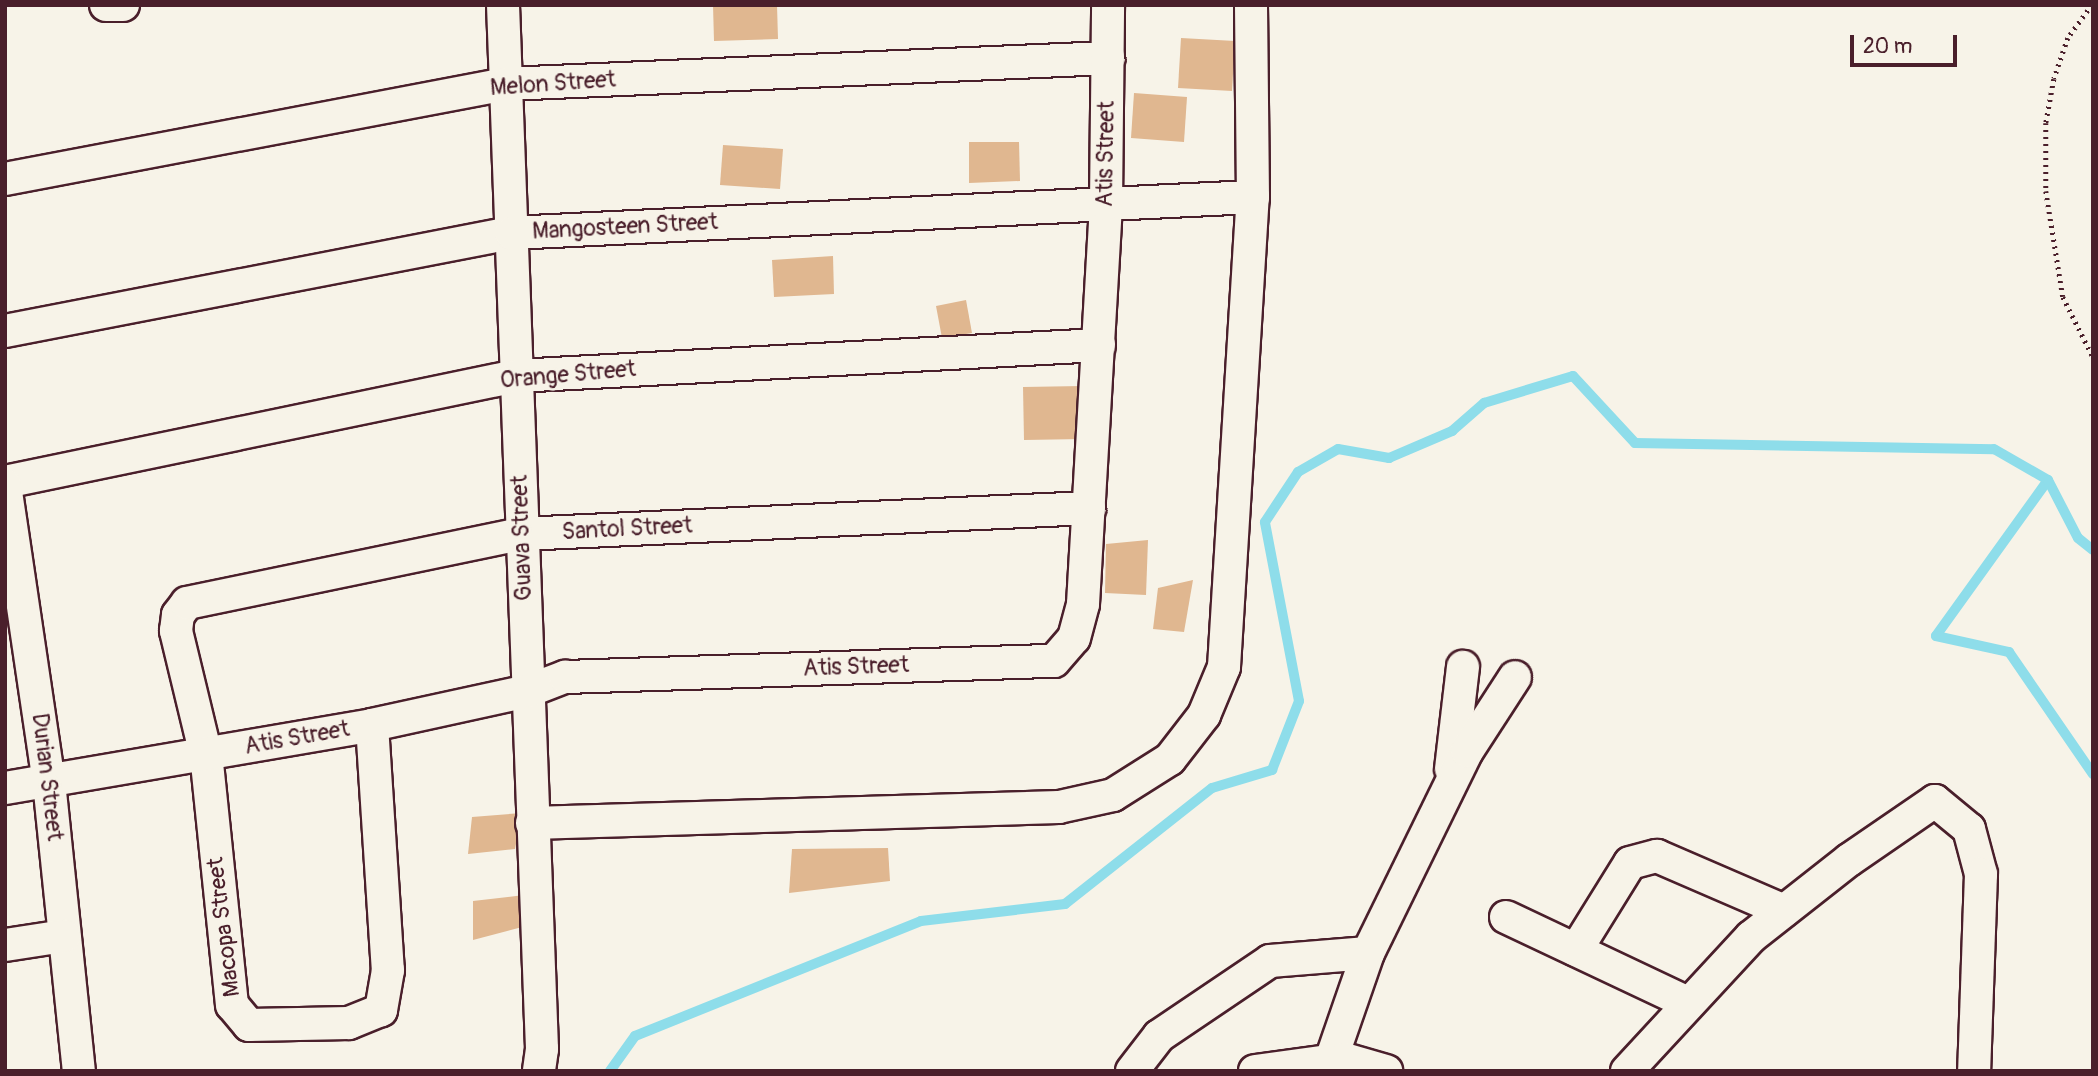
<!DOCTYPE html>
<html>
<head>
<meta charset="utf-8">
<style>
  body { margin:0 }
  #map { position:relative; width:2098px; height:1076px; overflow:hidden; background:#f7f3e8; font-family:Pangolin,sans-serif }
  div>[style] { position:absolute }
  .stream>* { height:10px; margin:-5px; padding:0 5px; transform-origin:5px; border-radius:5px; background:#8eddea }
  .building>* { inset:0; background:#e0b790 }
  .path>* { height:4.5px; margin-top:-2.25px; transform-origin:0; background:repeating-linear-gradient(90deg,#4a1f2b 0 2px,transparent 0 7px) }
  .roads { filter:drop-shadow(2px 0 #4a1f2b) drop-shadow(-2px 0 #4a1f2b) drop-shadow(0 2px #4a1f2b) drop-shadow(0 -2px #4a1f2b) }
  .street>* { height:32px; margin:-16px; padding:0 16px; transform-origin:16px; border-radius:16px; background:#f7f3e8 }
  span { translate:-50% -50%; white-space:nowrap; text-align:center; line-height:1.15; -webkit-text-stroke:5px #f7f3e8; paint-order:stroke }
  .street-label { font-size:23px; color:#4a1f2b }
  .frame { position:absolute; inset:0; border:7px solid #4a1f2b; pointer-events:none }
  .scale { position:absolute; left:1850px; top:35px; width:107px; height:32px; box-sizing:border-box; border:4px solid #4a1f2b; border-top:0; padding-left:9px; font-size:21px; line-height:24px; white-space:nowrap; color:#4a1f2b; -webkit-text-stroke:5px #f7f3e8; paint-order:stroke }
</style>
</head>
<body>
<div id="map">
  <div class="stream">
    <div style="left:2048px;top:480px;width:192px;rotate:125.7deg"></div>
    <div style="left:1936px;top:636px;width:75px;rotate:12.4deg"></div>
    <div style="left:2009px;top:652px;width:148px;rotate:55.5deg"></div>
    <div style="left:610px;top:1071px;width:43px;rotate:-54.5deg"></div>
    <div style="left:635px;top:1036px;width:308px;rotate:-21.9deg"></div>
    <div style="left:921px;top:921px;width:145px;rotate:-6.7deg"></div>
    <div style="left:1065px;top:904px;width:187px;rotate:-38.3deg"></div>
    <div style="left:1212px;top:788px;width:63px;rotate:-16.7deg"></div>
    <div style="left:1272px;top:770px;width:74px;rotate:-68.6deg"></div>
    <div style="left:1299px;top:701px;width:182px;rotate:-100.8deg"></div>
    <div style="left:1265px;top:522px;width:60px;rotate:-56.6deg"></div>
    <div style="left:1298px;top:472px;width:46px;rotate:-29.9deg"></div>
    <div style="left:1338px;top:449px;width:52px;rotate:10deg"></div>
    <div style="left:1389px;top:458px;width:69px;rotate:-23.2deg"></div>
    <div style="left:1452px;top:431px;width:43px;rotate:-41.2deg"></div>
    <div style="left:1484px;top:403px;width:93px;rotate:-16.9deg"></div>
    <div style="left:1573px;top:376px;width:91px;rotate:47.2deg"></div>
    <div style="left:1635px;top:443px;width:359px;rotate:1deg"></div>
    <div style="left:1994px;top:449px;width:62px;rotate:29.9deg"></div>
    <div style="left:2048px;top:480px;width:65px;rotate:62.7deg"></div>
    <div style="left:2078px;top:538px;width:19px;rotate:39deg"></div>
  </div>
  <div class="building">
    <div style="clip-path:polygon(713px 5px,777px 5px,778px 39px,714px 41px)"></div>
    <div style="clip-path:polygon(1181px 38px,1235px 41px,1232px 91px,1178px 88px)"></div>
    <div style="clip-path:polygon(1134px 93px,1187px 97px,1184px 142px,1131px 138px)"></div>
    <div style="clip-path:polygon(969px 142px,1019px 142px,1020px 181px,969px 183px)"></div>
    <div style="clip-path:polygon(723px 145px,783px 149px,780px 189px,720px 185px)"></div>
    <div style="clip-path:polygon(833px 256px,834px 294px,774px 297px,772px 260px)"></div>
    <div style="clip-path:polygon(966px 300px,972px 333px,942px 338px,936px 306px)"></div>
    <div style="clip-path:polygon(1082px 386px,1083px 439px,1024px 440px,1023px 387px)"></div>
    <div style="clip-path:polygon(1148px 540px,1146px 595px,1105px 593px,1106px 544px)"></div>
    <div style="clip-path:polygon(1193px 580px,1184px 632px,1153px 629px,1158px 588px)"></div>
    <div style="clip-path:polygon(522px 813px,515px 849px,468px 854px,472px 817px)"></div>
    <div style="clip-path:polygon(888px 848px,890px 881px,789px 893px,792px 849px)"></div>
    <div style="clip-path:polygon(524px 895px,526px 926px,473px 940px,473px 901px)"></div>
  </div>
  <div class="path">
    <div style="left:2092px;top:5px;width:41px;rotate:126deg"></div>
    <div style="left:2068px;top:38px;width:43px;rotate:108.9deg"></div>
    <div style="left:2054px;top:79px;width:45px;rotate:100.3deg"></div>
    <div style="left:2046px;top:123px;width:68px;rotate:90deg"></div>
    <div style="left:2046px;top:191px;width:107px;rotate:80.9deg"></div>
    <div style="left:2063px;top:297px;width:67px;rotate:63.4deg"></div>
  </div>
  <div class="roads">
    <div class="street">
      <div style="left:106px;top:5px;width:17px"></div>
      <div style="left:503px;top:5px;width:1045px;rotate:87.86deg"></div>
      <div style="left:542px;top:1049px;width:22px;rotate:98deg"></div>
      <div style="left:5px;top:179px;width:510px;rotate:-10.74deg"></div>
      <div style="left:506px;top:84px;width:603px;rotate:-2.47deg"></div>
      <div style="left:5px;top:331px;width:515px;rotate:-10.96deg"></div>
      <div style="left:511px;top:233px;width:743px;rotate:-2.78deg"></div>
      <div style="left:5px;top:482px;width:522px;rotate:-11.72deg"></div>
      <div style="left:516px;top:376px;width:584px;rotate:-3.04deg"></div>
      <div style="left:5px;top:485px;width:300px;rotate:81.6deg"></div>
      <div style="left:49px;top:782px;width:291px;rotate:84.1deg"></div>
      <div style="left:372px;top:725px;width:246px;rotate:86.3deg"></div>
      <div style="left:388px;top:970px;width:41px;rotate:99.9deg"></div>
      <div style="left:381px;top:1010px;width:35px;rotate:158deg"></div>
      <div style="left:349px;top:1023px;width:100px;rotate:178.9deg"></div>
      <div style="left:249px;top:1025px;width:26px;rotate:-130deg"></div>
      <div style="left:232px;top:1005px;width:251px;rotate:-95.9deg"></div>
      <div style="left:206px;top:755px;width:128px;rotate:-103.6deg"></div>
      <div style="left:176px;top:631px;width:16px;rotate:-83deg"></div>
      <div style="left:178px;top:615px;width:15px;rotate:-53deg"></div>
      <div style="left:187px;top:603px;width:341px;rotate:-11.7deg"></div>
      <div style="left:521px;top:534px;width:569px;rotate:-2.62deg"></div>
      <div style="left:1451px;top:769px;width:103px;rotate:-83.3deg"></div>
      <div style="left:5px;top:788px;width:372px;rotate:-9.7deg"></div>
      <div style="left:372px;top:725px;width:160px;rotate:-12.3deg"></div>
      <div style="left:528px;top:691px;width:40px;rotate:-21deg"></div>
      <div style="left:565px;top:677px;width:489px;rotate:-1.9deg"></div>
      <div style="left:1054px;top:661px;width:30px;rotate:-49deg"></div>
      <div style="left:1074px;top:638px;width:35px;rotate:-75deg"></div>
      <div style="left:1083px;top:604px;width:401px;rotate:-86.7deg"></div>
      <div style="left:1106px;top:204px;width:199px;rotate:-89.4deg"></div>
      <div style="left:532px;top:823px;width:527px;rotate:-1.74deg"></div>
      <div style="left:1059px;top:807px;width:55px;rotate:-12.5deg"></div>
      <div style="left:1113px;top:795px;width:67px;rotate:-32.3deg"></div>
      <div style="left:1170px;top:759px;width:56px;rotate:-52.3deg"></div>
      <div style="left:1204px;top:715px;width:52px;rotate:-67.4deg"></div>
      <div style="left:1224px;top:667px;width:471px;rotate:-86.5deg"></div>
      <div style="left:1253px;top:197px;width:192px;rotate:-90.6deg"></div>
      <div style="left:1506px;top:917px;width:201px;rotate:25.3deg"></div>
      <div style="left:5px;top:945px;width:60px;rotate:-8.7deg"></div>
      <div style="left:1576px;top:950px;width:102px;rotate:-58.2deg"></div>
      <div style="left:1630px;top:863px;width:28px;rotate:-15deg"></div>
      <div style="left:1657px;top:856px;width:138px;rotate:23.4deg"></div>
      <div style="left:1331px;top:1060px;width:113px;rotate:-70.9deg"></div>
      <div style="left:1368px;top:953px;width:225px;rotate:-63.9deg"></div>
      <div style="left:1467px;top:751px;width:88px;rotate:-57deg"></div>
      <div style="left:1132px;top:1071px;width:44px;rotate:-52.4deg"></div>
      <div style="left:1159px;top:1036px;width:134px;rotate:-34deg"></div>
      <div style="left:1270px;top:961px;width:98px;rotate:-4.7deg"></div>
      <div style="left:1255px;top:1071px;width:90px;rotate:-7.7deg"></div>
      <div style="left:1344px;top:1059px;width:44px;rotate:15.9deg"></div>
      <div style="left:1627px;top:1071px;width:183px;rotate:-47.2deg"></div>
      <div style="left:1751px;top:937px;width:125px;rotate:-38.2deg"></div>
      <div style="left:1849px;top:860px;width:104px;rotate:-34.5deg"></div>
      <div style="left:1935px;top:801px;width:44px;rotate:39.5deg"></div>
      <div style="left:1969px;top:829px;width:47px;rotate:75.1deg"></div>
      <div style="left:1981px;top:874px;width:197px;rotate:92deg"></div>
    </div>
  </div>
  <div class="street-label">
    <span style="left:553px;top:84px;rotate:-4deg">Melon Street</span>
    <span style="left:1106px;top:154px;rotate:-89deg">Atis Street</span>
    <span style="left:625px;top:227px;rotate:-3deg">Mangosteen Street</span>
    <span style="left:568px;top:375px;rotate:-5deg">Orange Street</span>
    <span style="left:627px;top:529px;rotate:-3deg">Santol Street</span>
    <span style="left:522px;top:538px;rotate:-92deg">Guava Street</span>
    <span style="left:856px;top:667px;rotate:-2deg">Atis Street</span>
    <span style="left:297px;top:738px;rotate:-10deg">Atis Street</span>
    <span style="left:47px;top:777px;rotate:83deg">Durian Street</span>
    <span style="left:224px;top:927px;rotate:-97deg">Macopa Street</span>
  </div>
  <div class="frame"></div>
  <div class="scale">20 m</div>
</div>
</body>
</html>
